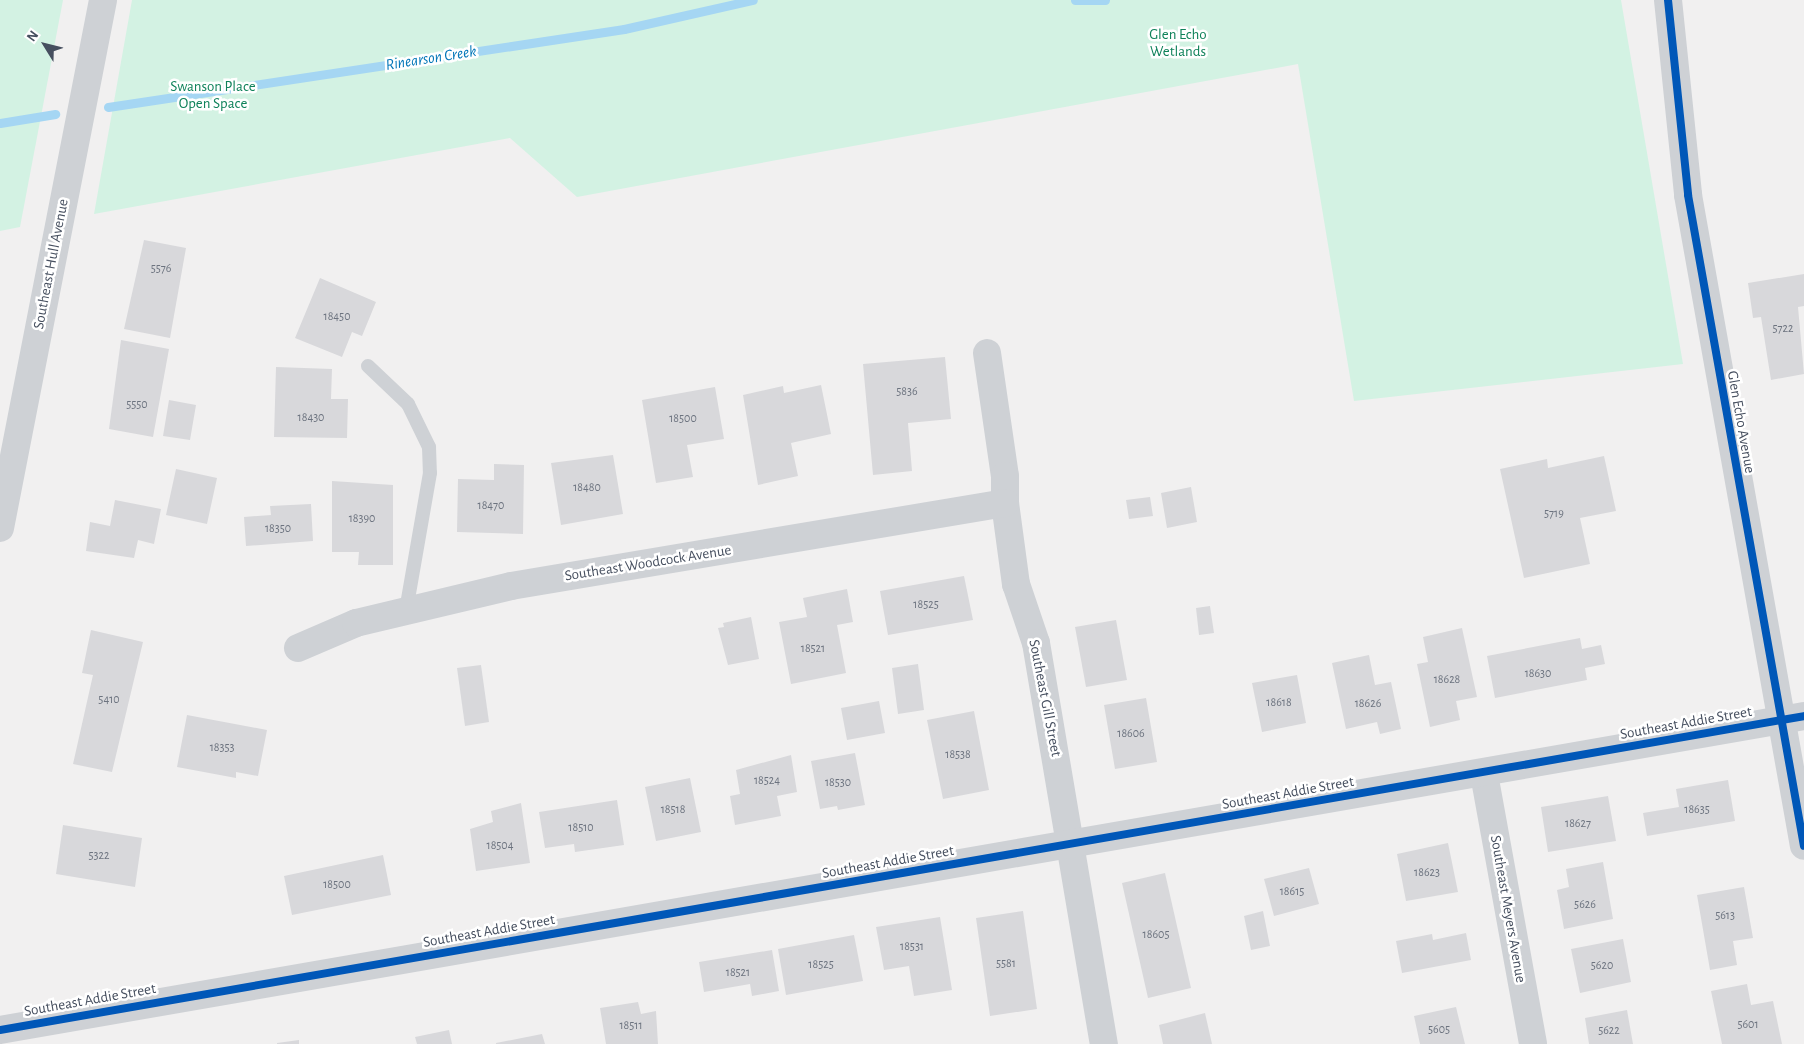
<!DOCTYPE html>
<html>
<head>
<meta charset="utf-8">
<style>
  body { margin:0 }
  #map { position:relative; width:1804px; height:1044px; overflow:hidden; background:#f1f0f0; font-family:"Alegreya Sans",sans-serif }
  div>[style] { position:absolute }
  .green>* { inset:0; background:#d3f2e3 }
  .stream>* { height:9px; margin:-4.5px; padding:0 4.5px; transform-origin:4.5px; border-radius:4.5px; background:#a5d6f3 }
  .building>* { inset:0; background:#d8d8db }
  .service>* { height:14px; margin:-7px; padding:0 7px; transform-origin:7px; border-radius:7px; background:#ced1d5 }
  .minor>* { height:28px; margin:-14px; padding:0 14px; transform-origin:14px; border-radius:14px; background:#ced1d5 }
  .tertiary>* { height:28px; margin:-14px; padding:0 14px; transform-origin:14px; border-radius:14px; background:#ced1d5 }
  .cycleway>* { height:8px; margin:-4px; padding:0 4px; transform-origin:4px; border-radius:4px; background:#0057b8 }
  span { translate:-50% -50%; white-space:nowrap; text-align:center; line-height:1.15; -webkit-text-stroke:5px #fff; paint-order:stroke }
  .number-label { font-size:12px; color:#6c737f }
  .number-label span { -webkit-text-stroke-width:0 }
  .park-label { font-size:15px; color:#0f825a }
  .street-label { font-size:15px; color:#464f5f }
  .water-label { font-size:16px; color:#0075b8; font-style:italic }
  .north { position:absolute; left:20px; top:20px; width:50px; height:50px; -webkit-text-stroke:4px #fff; paint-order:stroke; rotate:306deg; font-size:14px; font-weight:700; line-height:20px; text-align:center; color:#464f5f }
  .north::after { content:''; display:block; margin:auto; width:18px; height:22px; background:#464f5f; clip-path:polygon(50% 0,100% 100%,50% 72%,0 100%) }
</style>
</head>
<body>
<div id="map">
  <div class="green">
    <div style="clip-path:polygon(0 0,63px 0,20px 227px,0 231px)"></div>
    <div style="clip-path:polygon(132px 0,1621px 0,1683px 364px,1354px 401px,1298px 64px,577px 197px,510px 138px,94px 214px)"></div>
  </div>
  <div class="stream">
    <div style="left:1075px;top:0;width:30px"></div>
    <div style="left:108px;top:107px;width:522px;rotate:-8.6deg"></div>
    <div style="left:624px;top:29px;width:132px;rotate:-12.7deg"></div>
    <div style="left:0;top:123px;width:56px;rotate:-9.3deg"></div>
  </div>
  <div class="building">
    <div style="clip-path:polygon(144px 240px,186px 248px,170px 338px,124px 329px)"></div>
    <div style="clip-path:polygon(1804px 274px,1804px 306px,1798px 307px,1804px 374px,1771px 380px,1761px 317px,1753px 318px,1748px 283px)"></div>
    <div style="clip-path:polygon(320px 278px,376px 302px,362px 336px,352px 332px,342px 357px,295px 338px)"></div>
    <div style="clip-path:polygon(121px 340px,169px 349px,153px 437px,109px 429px)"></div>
    <div style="clip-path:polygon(945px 357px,951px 419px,908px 423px,912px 471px,873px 475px,863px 364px)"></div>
    <div style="clip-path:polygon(276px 367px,332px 369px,331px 399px,348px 399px,347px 438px,274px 437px)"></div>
    <div style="clip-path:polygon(821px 385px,831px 434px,791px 443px,798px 476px,758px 485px,743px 395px,783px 386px,784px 393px)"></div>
    <div style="clip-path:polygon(715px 387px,724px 439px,687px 445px,693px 477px,656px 483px,642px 400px)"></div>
    <div style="clip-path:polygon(169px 400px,196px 405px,190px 440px,163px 436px)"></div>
    <div style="clip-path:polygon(613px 455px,623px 514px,561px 525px,551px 463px)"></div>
    <div style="clip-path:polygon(1604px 456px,1616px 511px,1580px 518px,1590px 564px,1524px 578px,1500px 469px,1547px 459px,1548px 468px)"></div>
    <div style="clip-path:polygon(494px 464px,524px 465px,523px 534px,457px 532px,458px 479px,494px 480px)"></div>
    <div style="clip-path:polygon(176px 469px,217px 478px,207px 524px,166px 515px)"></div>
    <div style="clip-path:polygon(332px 481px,393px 485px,393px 565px,358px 565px,359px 552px,332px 552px)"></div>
    <div style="clip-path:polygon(1191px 487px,1197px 522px,1167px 528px,1161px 493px)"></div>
    <div style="clip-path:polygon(1150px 497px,1153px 516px,1129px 519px,1126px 500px)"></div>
    <div style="clip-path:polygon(115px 500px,161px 509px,154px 544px,138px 540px,134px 558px,86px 551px,90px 522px,110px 526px)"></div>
    <div style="clip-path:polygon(311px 504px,313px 541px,246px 546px,244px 517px,271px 515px,270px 506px)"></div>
    <div style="clip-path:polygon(964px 576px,973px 620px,888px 635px,880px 591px)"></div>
    <div style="clip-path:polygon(847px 589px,853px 622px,837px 625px,846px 673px,791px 684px,779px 622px,807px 617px,803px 598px)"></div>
    <div style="clip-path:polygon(1210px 606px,1214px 633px,1199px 635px,1196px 608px)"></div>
    <div style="clip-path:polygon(751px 617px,759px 659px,728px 665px,718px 628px,724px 627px,723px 623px)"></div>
    <div style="clip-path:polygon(1116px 620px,1127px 680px,1086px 687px,1075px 627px)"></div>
    <div style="clip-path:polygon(1462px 628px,1477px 697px,1456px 701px,1460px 720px,1430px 727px,1417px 664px,1428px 662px,1423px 637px)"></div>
    <div style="clip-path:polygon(91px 630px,143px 642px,112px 772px,73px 764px,93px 675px,82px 673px)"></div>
    <div style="clip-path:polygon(1580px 638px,1582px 649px,1601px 645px,1605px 664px,1585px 668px,1587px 680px,1495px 698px,1487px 656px)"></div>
    <div style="clip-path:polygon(1369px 655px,1375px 685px,1391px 682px,1401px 729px,1380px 734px,1377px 722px,1346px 729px,1332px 663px)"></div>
    <div style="clip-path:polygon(918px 664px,924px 710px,898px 714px,892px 668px)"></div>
    <div style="clip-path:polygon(481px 665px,489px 722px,465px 726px,457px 668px)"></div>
    <div style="clip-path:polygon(1297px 675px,1306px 723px,1262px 732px,1252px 683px)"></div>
    <div style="clip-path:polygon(1146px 698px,1157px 762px,1115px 769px,1104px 705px)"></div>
    <div style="clip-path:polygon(879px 701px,885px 733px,847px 740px,841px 708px)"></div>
    <div style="clip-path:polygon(974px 711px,989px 790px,943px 799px,927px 720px)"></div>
    <div style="clip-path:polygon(187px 715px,267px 730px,258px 776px,236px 772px,236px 778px,177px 767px)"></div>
    <div style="clip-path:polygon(855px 753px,865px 805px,838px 810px,837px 806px,820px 809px,811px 761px)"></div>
    <div style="clip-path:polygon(791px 755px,797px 792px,777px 796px,781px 816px,735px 825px,730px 796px,740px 794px,736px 770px)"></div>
    <div style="clip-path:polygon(690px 778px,701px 832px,656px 841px,645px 787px)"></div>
    <div style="clip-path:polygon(1728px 780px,1735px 821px,1647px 836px,1643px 813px,1679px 807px,1676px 789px)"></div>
    <div style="clip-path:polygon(1608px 796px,1616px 841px,1548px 852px,1541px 807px)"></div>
    <div style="clip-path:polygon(617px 800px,624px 845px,575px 852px,574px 844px,545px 848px,539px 812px)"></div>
    <div style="clip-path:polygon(521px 803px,530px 863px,476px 871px,470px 829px,493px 822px,491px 811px)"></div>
    <div style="clip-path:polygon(63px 825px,142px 838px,135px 887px,56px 874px)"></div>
    <div style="clip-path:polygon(1448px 843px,1458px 892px,1406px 901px,1397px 854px)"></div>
    <div style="clip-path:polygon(383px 855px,391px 895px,292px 915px,284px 876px)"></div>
    <div style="clip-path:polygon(1603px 862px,1613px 919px,1564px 929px,1557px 890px,1569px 887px,1566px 869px)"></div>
    <div style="clip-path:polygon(1309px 868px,1319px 904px,1274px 916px,1264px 879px)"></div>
    <div style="clip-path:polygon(1165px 873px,1191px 988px,1148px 998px,1122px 883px)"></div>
    <div style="clip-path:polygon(1744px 887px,1753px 938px,1733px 941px,1737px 965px,1710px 970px,1697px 895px)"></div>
    <div style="clip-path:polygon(1023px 911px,1037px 1009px,990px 1016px,976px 918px)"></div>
    <div style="clip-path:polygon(1263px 911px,1270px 946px,1251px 950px,1244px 916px)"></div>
    <div style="clip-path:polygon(940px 917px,952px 990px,914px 996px,909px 966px,884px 970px,876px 927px)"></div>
    <div style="clip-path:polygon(1466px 933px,1471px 960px,1402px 973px,1396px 941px,1432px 934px,1433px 940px)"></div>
    <div style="clip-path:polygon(854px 935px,863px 981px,786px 995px,778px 949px)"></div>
    <div style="clip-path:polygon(1623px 939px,1631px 982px,1580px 993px,1571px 949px)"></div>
    <div style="clip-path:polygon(772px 950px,779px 991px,752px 996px,750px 984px,704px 992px,699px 962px)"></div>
    <div style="clip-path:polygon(1747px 984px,1751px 1005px,1773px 1001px,1782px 1044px,1722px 1044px,1711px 991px)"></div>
    <div style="clip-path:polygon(638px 1002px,641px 1014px,656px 1011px,658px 1044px,606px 1044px,600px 1008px)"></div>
    <div style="clip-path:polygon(1456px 1007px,1465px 1044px,1420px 1044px,1414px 1016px)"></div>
    <div style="clip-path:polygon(1627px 1010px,1633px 1044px,1589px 1044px,1585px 1018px)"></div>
    <div style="clip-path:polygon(1205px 1013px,1212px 1044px,1163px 1044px,1159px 1025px)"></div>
    <div style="clip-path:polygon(449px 1030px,452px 1044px,417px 1044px,415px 1037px)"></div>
    <div style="clip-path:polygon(542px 1034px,545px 1044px,496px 1044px,496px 1043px)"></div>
    <div style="clip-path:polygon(299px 1040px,299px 1044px,277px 1044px,277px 1043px)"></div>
  </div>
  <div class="service">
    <div style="left:368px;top:366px;width:55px;rotate:43.5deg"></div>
    <div style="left:408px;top:404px;width:48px;rotate:64deg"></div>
    <div style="left:429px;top:447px;width:26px;rotate:88deg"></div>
    <div style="left:430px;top:473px;width:139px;rotate:99.9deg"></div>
  </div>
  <div class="minor">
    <div style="left:987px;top:353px;width:124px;rotate:81.7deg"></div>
    <div style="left:1005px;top:476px;width:27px;rotate:90deg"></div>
    <div style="left:1005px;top:503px;width:82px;rotate:82.3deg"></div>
    <div style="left:1016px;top:584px;width:62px;rotate:71.3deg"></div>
    <div style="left:1036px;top:643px;width:407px;rotate:80.4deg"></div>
    <div style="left:0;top:528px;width:538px;rotate:-78.96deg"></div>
    <div style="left:298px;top:648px;width:63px;rotate:-23.3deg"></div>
    <div style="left:356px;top:623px;width:159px;rotate:-13.4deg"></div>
    <div style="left:511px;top:586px;width:501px;rotate:-9.54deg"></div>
    <div style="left:1484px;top:774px;width:274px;rotate:79.7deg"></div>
    <div style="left:0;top:1030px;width:1831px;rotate:-9.87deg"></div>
  </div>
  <div class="tertiary">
    <div style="left:1668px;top:0;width:196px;rotate:84.1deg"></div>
    <div style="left:1688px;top:195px;width:661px;rotate:79.9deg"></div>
  </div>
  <div class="cycleway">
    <div style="left:1668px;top:0;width:196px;rotate:84.1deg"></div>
    <div style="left:1688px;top:195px;width:661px;rotate:79.9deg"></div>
    <div style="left:0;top:1030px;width:1831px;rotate:-9.87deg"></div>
  </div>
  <div class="number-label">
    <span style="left:161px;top:269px">5576</span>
    <span style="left:337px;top:317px">18450</span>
    <span style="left:1783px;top:329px">5722</span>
    <span style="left:907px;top:392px">5836</span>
    <span style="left:137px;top:405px">5550</span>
    <span style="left:311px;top:418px">18430</span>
    <span style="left:683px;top:419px">18500</span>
    <span style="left:587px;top:488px">18480</span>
    <span style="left:491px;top:506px">18470</span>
    <span style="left:1554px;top:514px">5719</span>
    <span style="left:362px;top:519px">18390</span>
    <span style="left:278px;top:529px">18350</span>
    <span style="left:926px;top:605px">18525</span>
    <span style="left:813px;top:649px">18521</span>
    <span style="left:1538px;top:674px">18630</span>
    <span style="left:1447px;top:680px">18628</span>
    <span style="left:109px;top:700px">5410</span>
    <span style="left:1279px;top:703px">18618</span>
    <span style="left:1368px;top:704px">18626</span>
    <span style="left:1131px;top:734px">18606</span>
    <span style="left:222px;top:748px">18353</span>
    <span style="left:958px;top:755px">18538</span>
    <span style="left:767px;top:781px">18524</span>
    <span style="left:838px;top:783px">18530</span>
    <span style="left:673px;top:810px">18518</span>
    <span style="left:1697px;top:810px">18635</span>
    <span style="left:1578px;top:824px">18627</span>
    <span style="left:581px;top:828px">18510</span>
    <span style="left:500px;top:846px">18504</span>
    <span style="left:99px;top:856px">5322</span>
    <span style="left:1427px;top:873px">18623</span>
    <span style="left:337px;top:885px">18500</span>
    <span style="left:1292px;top:892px">18615</span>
    <span style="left:1585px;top:905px">5626</span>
    <span style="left:1725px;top:916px">5613</span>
    <span style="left:1156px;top:935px">18605</span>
    <span style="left:912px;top:947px">18531</span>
    <span style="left:1006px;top:964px">5581</span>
    <span style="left:821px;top:965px">18525</span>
    <span style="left:1602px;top:966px">5620</span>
    <span style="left:738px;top:973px">18521</span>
    <span style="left:1748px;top:1025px">5601</span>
    <span style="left:631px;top:1026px">18511</span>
    <span style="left:1439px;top:1030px">5605</span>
    <span style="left:1609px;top:1031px">5622</span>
  </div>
  <div class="park-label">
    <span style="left:1178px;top:43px">Glen Echo<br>Wetlands</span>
    <span style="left:213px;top:95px">Swanson Place<br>Open Space</span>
  </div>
  <div class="street-label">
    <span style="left:51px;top:264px;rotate:-79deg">Southeast Hull Avenue</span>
    <span style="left:1741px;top:422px;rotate:80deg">Glen Echo Avenue</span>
    <span style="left:648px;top:563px;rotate:-9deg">Southeast Woodcock Avenue</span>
    <span style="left:1045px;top:698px;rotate:79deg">Southeast Gill Street</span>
    <span style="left:1686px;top:723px;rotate:-10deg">Southeast Addie Street</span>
    <span style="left:1288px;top:793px;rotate:-10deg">Southeast Addie Street</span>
    <span style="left:888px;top:862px;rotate:-10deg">Southeast Addie Street</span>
    <span style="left:1508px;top:909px;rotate:80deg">Southeast Meyers Avenue</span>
    <span style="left:489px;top:931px;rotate:-10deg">Southeast Addie Street</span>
    <span style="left:90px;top:1000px;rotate:-10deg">Southeast Addie Street</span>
  </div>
  <div class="water-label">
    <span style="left:431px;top:58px;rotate:-9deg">Rinearson Creek</span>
  </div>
  <div class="north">N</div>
</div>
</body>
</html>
